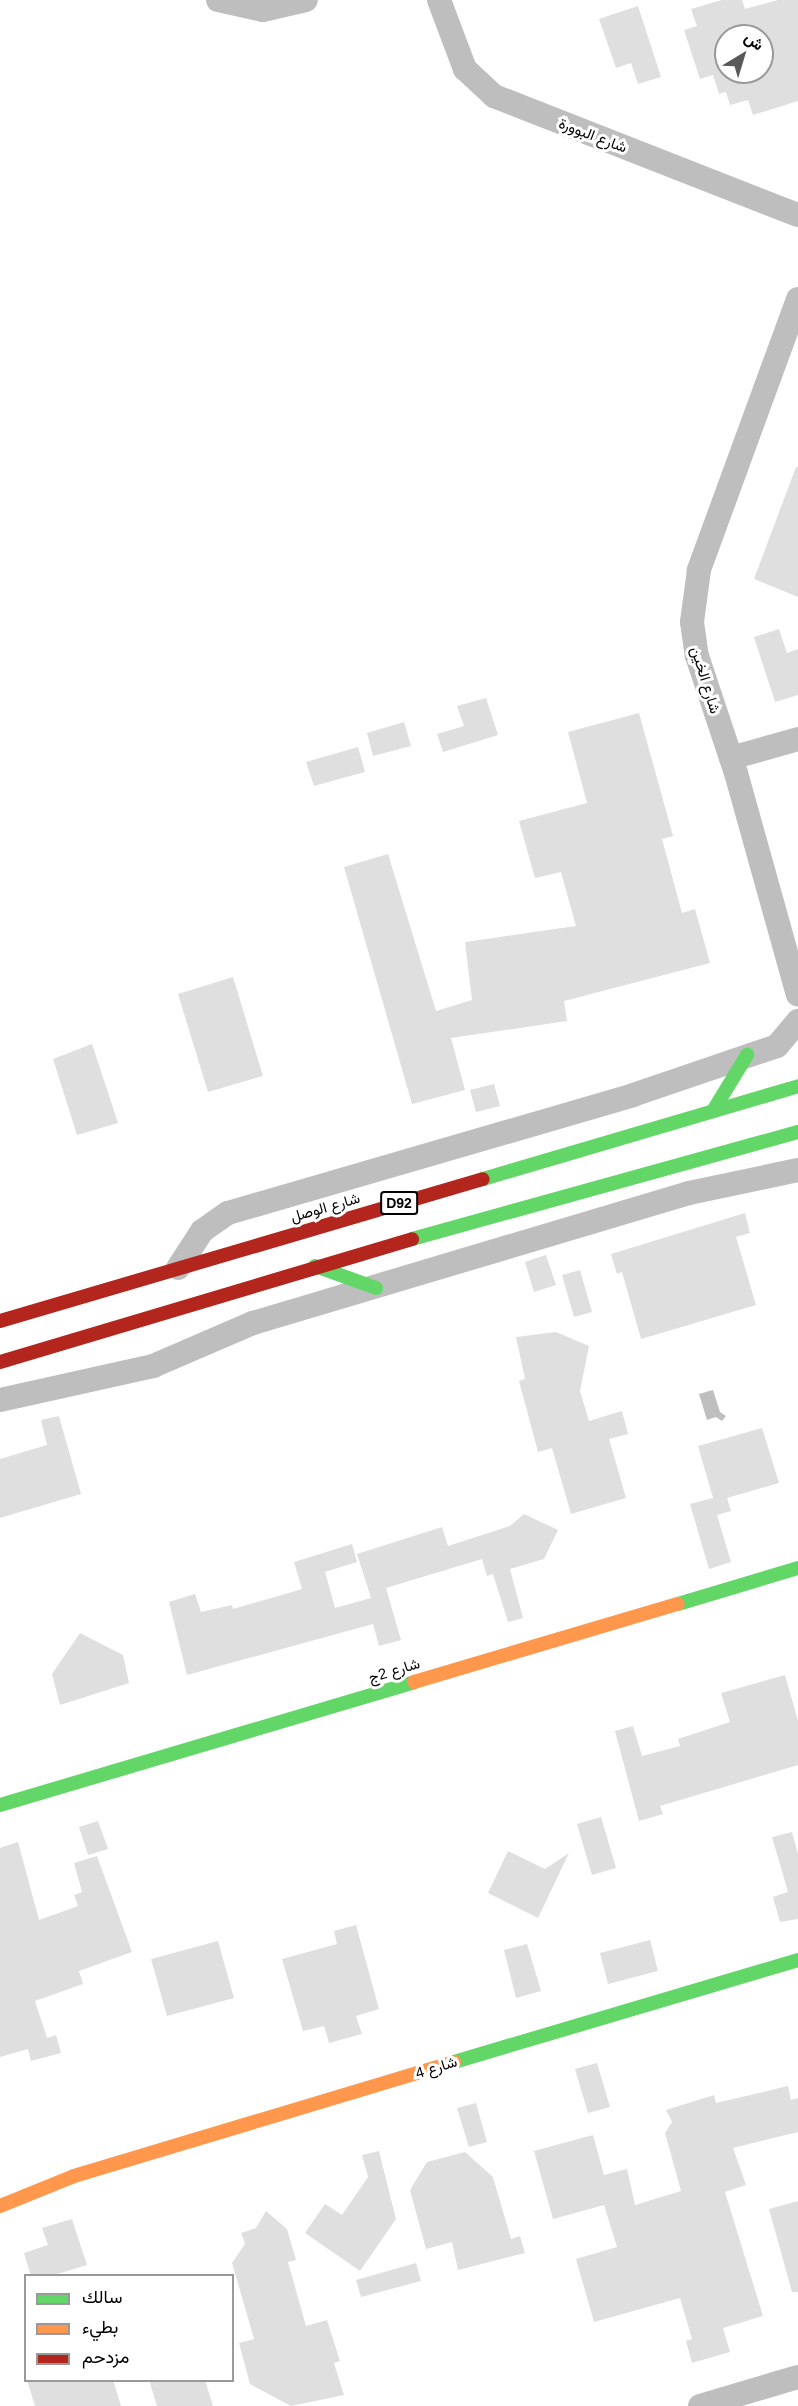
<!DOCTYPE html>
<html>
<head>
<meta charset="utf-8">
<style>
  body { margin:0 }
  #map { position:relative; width:798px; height:2406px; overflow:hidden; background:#fff; font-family:Helvetica,Vazirmatn,sans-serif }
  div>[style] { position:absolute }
  .water>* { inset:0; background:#bfbfbf }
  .building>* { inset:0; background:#dfdfdf }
  .street>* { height:24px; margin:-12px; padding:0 12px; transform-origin:12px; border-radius:12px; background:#bebebe }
  .fast>* { height:14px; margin:-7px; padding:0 7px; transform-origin:7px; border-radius:7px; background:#63d668 }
  .slow>* { height:14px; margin:-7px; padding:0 7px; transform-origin:7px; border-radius:7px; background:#ff974d }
  .jam>* { height:14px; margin:-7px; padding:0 7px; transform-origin:7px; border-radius:7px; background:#b3261e }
  span { translate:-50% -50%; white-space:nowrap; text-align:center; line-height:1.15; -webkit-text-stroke:6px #fff; paint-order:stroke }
  .shield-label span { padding:2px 4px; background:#fff; border:2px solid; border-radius:4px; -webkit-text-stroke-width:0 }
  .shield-label { font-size:14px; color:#000; font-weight:700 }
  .street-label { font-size:15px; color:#000 }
  .legend { position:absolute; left:24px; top:2274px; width:210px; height:108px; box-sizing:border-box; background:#fff; border:2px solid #999; margin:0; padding:8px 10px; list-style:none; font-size:18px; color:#000 }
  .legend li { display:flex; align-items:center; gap:12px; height:30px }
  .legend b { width:30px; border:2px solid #999 }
  .north { position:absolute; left:714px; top:24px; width:60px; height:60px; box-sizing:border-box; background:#fff; border:2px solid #999; border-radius:50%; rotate:38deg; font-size:16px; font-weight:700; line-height:24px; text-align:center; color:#000 }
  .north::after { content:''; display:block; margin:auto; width:21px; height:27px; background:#595959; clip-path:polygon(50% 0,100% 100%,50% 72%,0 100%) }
</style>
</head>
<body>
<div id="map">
  <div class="water">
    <div style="clip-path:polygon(713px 1390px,720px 1412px,726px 1416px,722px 1421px,716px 1417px,707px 1420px,699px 1394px)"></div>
  </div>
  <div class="building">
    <div style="clip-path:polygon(evenodd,722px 0,742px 0,745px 9px,778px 0,798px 0,798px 101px,753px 115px,748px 100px,730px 105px,726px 92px,719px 94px,713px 75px,700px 79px,684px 30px,697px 26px,691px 9px,722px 0,726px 36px,762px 36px,762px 72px,722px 72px,726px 71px,726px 36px)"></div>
    <div style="clip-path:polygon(638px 6px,661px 77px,638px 84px,631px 63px,616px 68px,599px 19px)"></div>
    <div style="clip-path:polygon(796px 467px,798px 467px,798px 597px,754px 579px)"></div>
    <div style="clip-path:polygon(779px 629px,787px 653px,798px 649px,798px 695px,775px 702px,754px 637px)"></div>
    <div style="clip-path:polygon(486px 698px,498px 735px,443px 752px,437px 734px,464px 726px,457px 706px)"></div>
    <div style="clip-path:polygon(639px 713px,673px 836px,662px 839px,682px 913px,695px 909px,710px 963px,564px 1001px,567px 1021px,451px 1038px,465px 1090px,412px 1104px,344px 867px,388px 854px,436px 1011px,472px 1000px,465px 942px,576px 926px,561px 872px,535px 878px,519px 821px,587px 803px,568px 732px)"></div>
    <div style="clip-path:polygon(404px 722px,411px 746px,373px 756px,367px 733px)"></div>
    <div style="clip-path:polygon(358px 747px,365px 772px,314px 786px,306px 762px)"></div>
    <div style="clip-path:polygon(233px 977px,263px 1076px,208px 1092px,178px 994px)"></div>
    <div style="clip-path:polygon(92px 1044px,118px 1123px,77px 1135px,53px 1059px)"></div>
    <div style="clip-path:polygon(494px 1084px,500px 1106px,476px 1112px,470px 1090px)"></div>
    <div style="clip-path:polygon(745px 1213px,750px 1233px,736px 1237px,756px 1305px,641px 1339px,622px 1272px,617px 1274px,611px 1254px)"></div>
    <div style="clip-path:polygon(546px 1255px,556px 1285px,534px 1292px,525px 1262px)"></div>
    <div style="clip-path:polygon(580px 1270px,592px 1312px,574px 1317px,562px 1275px)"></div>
    <div style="clip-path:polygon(556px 1332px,589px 1346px,580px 1391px,589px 1421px,622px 1411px,628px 1434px,609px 1439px,626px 1498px,571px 1514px,552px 1448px,538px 1452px,519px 1381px,525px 1379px,516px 1337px)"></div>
    <div style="clip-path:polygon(59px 1416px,81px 1494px,0 1518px,0 1459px,47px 1445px,41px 1420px)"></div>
    <div style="clip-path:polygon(762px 1428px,779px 1483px,727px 1498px,731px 1511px,717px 1515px,731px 1562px,709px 1569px,690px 1504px,713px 1498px,698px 1446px)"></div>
    <div style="clip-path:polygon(524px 1514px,558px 1530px,544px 1559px,510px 1569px,523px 1618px,508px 1622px,493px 1574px,487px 1576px,482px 1559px,386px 1588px,401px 1640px,379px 1646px,373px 1624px,187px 1675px,169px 1602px,195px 1594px,201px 1612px,232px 1605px,233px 1609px,302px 1589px,294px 1562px,352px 1544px,357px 1562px,325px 1572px,335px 1608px,371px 1598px,357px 1554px,442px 1527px,448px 1546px,510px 1526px)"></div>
    <div style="clip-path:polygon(80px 1633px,123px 1655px,129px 1683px,60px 1705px,52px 1674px)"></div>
    <div style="clip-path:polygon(785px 1675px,798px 1721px,798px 1765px,660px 1806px,663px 1814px,639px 1821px,615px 1731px,633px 1726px,642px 1756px,680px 1746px,678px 1739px,730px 1722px,721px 1693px)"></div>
    <div style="clip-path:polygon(601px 1817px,616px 1868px,592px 1875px,577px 1824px)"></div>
    <div style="clip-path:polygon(98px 1821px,108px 1849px,88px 1855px,79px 1827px)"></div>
    <div style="clip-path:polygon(792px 1832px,798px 1854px,798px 1919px,780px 1922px,773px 1897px,788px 1892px,772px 1837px)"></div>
    <div style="clip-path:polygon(18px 1842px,39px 1920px,78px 1906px,74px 1895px,82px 1892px,74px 1863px,97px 1856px,132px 1952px,79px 1971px,83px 1984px,35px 2001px,47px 2038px,56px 2035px,61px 2053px,31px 2061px,28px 2049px,0 2057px,0 1848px)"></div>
    <div style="clip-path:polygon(508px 1851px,545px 1869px,569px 1853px,538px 1918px,488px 1893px)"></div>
    <div style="clip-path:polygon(356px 1925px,379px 2009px,356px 2016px,362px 2034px,329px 2043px,324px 2026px,303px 2031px,282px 1959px,337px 1944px,334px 1931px)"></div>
    <div style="clip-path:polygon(650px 1940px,658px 1971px,608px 1984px,600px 1953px)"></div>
    <div style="clip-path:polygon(218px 1941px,234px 1998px,167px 2016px,151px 1959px)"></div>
    <div style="clip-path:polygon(527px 1944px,541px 1991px,516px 1998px,504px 1950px)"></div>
    <div style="clip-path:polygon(597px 2063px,610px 2107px,588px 2113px,575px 2069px)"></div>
    <div style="clip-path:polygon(788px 2086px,791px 2100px,798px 2098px,798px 2132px,733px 2148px,746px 2185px,725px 2192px,763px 2316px,723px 2328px,730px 2352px,692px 2363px,686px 2341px,692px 2339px,680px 2298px,594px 2322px,576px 2259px,617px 2247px,604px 2205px,553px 2219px,534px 2151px,593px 2135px,604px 2175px,627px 2169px,635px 2205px,681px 2191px,665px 2133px,672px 2122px,666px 2110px,714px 2095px,716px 2103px)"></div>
    <div style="clip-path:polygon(476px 2103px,487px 2142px,469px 2147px,457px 2108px)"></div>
    <div style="clip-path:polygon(379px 2151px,396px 2219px,360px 2271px,305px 2233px,325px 2204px,342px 2215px,368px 2177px,362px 2155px)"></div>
    <div style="clip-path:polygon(465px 2152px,493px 2177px,511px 2239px,520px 2236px,525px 2253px,458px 2270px,452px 2242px,426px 2249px,410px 2190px,427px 2162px)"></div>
    <div style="clip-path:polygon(798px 2201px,798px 2292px,792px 2292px,769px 2209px)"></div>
    <div style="clip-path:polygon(266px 2211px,287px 2229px,296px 2260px,288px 2262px,306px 2326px,327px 2320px,340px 2361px,334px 2363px,344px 2395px,291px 2406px,250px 2384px,239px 2343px,254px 2339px,232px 2263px,245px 2244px,241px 2233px,256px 2228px)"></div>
    <div style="clip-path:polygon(72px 2219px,87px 2265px,51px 2276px,31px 2276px,24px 2253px,48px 2245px,42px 2228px)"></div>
    <div style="clip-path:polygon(416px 2263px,421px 2281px,361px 2297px,356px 2280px)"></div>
    <div style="clip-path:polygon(27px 2380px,113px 2380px,121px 2406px,35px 2406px)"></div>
    <div style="clip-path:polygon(149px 2380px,205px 2380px,213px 2406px,157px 2406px)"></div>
  </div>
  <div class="street">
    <div style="left:218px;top:0;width:46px;rotate:12.5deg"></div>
    <div style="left:263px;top:10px;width:44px;rotate:-13.1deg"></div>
    <div style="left:439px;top:0;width:74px;rotate:69.4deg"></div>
    <div style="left:465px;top:69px;width:40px;rotate:43deg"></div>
    <div style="left:494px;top:96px;width:326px;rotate:21.4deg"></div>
    <div style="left:798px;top:299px;width:289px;rotate:110.1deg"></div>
    <div style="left:699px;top:570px;width:52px;rotate:97.7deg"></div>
    <div style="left:692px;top:622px;width:34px;rotate:82deg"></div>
    <div style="left:697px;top:656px;width:123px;rotate:71.6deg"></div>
    <div style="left:736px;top:773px;width:230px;rotate:74.4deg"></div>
    <div style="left:731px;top:758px;width:70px;rotate:-15.8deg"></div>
    <div style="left:178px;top:1268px;width:44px;rotate:-57deg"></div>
    <div style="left:202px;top:1231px;width:32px;rotate:-35deg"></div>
    <div style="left:228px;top:1213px;width:422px;rotate:-16.2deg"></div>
    <div style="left:633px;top:1095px;width:152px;rotate:-18.8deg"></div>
    <div style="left:777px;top:1046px;width:33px;rotate:-50deg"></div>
    <div style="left:0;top:1400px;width:157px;rotate:-12.5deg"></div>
    <div style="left:153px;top:1366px;width:109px;rotate:-23.3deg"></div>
    <div style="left:253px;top:1323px;width:455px;rotate:-16.6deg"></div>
    <div style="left:689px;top:1193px;width:111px;rotate:-11.9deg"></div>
    <div style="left:700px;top:2406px;width:102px;rotate:-16.5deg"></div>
  </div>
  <div class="fast">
    <div style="left:713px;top:1111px;width:66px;rotate:-58.7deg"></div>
    <div style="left:483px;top:1179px;width:328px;rotate:-16.4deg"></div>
    <div style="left:412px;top:1239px;width:401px;rotate:-15.5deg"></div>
    <div style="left:315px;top:1266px;width:65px;rotate:19.8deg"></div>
    <div style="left:678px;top:1604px;width:125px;rotate:-16.7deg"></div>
    <div style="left:0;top:1805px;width:432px;rotate:-16.5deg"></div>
    <div style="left:454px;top:2062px;width:359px;rotate:-16.5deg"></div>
  </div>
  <div class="slow">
    <div style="left:414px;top:1682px;width:275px;rotate:-16.5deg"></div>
    <div style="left:0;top:2206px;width:80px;rotate:-22.1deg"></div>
    <div style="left:74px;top:2176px;width:397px;rotate:-16.7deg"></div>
  </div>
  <div class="jam">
    <div style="left:0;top:1321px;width:503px;rotate:-16.38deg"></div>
    <div style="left:0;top:1362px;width:430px;rotate:-16.6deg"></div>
  </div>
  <div class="shield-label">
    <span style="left:399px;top:1203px">D92</span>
  </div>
  <div class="street-label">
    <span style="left:593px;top:135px;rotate:21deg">شارع البوورة</span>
    <span style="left:706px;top:680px;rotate:73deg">شارع الخين</span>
    <span style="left:325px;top:1207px;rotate:-16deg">شارع الوصل</span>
    <span style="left:394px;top:1670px;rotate:-17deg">شارع 2ج</span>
    <span style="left:436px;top:2067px;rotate:-17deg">شارع 4</span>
  </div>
  <ul class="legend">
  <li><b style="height:8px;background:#63d668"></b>سالك</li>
  <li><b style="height:8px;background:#ff974d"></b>بطيء</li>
  <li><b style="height:8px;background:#b3261e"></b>مزدحم</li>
  </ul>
  <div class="north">ش</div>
</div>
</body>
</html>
